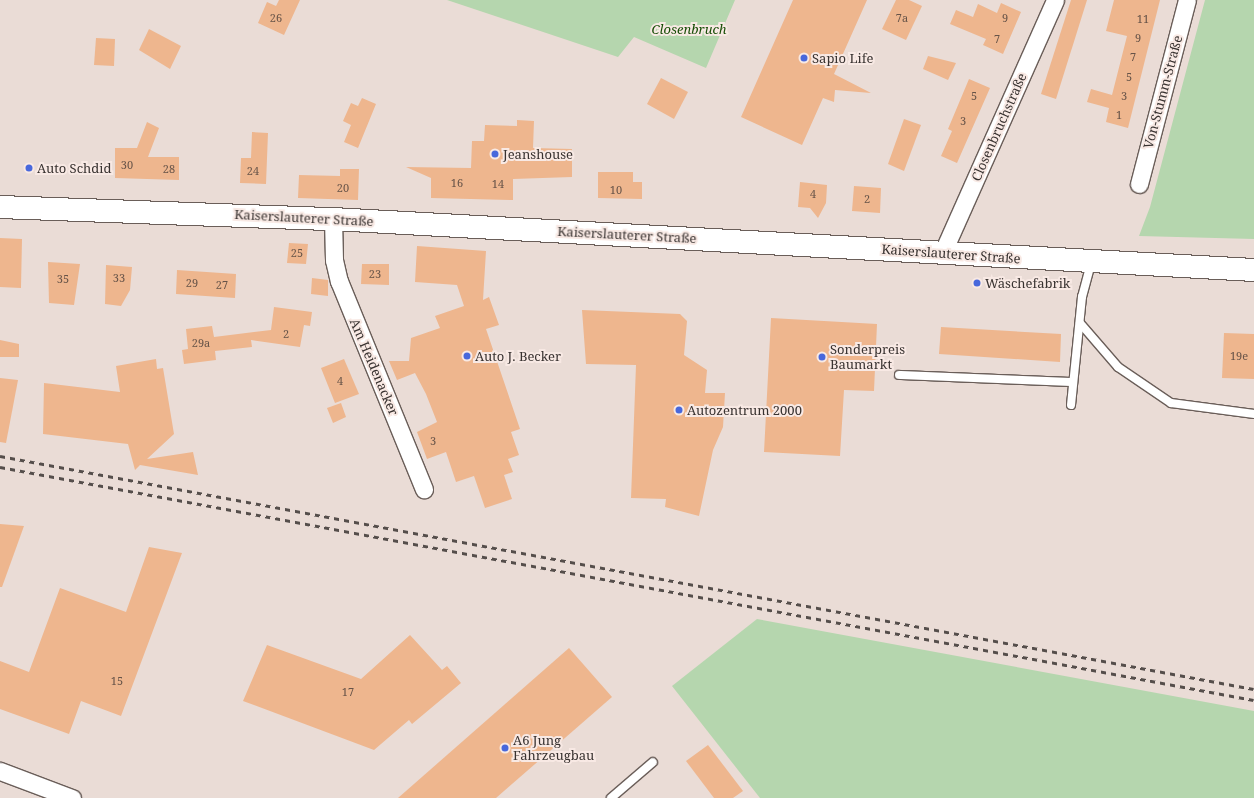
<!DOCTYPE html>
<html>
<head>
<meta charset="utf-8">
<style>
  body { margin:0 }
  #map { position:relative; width:1254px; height:798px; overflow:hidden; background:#eadcd6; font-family:"Noto Serif",serif }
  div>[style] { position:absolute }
  .green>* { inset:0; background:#b5d6ae }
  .building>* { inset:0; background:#eeb68e }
  .roads { filter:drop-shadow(1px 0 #6a5e59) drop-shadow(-1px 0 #6a5e59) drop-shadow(0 1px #6a5e59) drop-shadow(0 -1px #6a5e59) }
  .service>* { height:8px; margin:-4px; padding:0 4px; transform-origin:4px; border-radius:4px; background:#fff }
  .minor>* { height:17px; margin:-8.5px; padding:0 8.5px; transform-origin:8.5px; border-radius:8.5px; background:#fff }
  .secondary>* { height:22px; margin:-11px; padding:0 11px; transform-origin:11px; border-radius:11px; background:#fff }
  .rail>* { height:3px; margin-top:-1.5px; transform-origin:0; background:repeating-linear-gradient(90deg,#554e4b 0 5px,transparent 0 10px) }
  .dots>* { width:11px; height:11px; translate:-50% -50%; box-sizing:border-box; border:2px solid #f8e9e4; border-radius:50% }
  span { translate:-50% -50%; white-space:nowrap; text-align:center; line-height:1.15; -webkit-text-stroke:4px #f8e9e4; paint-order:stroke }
  .number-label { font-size:11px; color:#665348 }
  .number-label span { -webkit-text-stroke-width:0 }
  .park-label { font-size:13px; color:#164d05; font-style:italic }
  .poi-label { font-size:13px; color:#383230 }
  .left { translate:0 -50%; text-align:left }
  .street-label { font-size:13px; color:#383230 }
</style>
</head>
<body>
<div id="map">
  <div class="green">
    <div style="clip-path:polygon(447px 0,735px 0,706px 68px,634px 37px,618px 57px)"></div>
    <div style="clip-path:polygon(1205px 0,1254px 0,1254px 239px,1139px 236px,1150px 207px)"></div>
    <div style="clip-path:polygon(757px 619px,1254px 711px,1254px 798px,760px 798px,672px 686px)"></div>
  </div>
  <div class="building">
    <div style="clip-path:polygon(279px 0,300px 0,284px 35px,258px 23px,267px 2px,276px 6px)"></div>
    <div style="clip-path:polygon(793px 0,867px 0,834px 74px,871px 93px,835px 90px,834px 102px,823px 98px,802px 145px,741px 117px)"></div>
    <div style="clip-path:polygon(896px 0,909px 0,922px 6px,906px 40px,882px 29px)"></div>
    <div style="clip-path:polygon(1071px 0,1087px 0,1056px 99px,1041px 94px)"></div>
    <div style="clip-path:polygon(1114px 0,1160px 0,1128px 128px,1106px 122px,1109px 108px,1087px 102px,1091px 89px,1112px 95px,1127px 36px,1106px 31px)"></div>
    <div style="clip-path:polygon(1001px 3px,1021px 12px,1003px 54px,983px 45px,986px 39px,950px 24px,956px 10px,973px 17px,978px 4px,997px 13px)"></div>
    <div style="clip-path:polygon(149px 29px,181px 46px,170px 69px,139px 50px)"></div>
    <div style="clip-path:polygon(96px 38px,115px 39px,114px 66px,94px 65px)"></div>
    <div style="clip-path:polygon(928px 56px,956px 63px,948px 80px,923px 69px)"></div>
    <div style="clip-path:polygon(661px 78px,688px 92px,674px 119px,647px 104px)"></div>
    <div style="clip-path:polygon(969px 79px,990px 88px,957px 163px,941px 156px,952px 131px,948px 129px)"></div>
    <div style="clip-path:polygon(362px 98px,376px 104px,358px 148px,344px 142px,351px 125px,343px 121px,351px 103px,358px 106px)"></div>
    <div style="clip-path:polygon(904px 119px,921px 125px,904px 171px,888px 164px)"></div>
    <div style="clip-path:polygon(517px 120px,534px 121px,533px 148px,572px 149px,572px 177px,513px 179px,513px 200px,431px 198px,431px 178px,406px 167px,471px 168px,472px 141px,484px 141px,485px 125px,517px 126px)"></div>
    <div style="clip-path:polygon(147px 122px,159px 128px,148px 157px,179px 157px,179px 180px,115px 178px,115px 148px,137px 148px)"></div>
    <div style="clip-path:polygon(252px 132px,268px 133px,266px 184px,240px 183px,241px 158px,251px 158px)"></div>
    <div style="clip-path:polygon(340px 169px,359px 169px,358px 200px,298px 198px,299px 175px,340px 176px)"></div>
    <div style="clip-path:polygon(598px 172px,633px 172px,633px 182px,642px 182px,642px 199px,598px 198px)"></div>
    <div style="clip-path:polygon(800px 182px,827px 185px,826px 203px,818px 218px,810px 208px,798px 207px)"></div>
    <div style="clip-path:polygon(854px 186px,881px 188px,880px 213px,852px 211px)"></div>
    <div style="clip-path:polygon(0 238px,22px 239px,21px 288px,0 287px)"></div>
    <div style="clip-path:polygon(289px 243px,308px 244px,306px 264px,287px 263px)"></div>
    <div style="clip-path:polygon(417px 246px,486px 251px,483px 300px,489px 297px,499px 325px,486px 329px,520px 429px,511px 432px,519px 455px,508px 459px,513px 472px,504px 475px,512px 499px,485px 508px,474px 476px,456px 482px,446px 452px,427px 459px,417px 432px,437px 422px,426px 394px,415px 373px,397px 380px,389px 361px,409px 361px,411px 338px,440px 328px,435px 316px,464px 306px,457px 285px,415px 282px)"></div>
    <div style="clip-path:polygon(48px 262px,80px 264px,74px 305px,49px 303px)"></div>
    <div style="clip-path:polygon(362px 264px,389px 264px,389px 285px,361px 284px)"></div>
    <div style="clip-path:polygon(106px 265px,132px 267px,130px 290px,121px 306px,105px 304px)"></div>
    <div style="clip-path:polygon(177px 270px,236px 274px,235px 298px,176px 294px)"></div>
    <div style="clip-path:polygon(312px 278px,328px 280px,328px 296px,311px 294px)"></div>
    <div style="clip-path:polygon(274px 307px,312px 312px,310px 326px,304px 325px,300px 347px,251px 340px,252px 347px,215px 351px,216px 360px,184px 364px,182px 350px,188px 349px,186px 329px,212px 326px,214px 337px,271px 330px)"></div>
    <div style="clip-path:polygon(582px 310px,680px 314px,687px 321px,684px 355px,707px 370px,705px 393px,725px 393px,723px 427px,713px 450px,699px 516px,665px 507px,666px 499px,631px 498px,636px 365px,586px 364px)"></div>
    <div style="clip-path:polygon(771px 318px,877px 324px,874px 391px,844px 390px,840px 456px,764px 452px)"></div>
    <div style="clip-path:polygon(941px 327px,1061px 334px,1060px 362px,939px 354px)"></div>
    <div style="clip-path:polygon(1224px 333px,1254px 334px,1254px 379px,1222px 378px)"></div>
    <div style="clip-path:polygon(0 340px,19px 344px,19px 357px,0 357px)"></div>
    <div style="clip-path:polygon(156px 359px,157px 369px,163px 368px,174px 434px,147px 459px,193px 452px,198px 475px,140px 465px,135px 470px,128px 444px,43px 434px,44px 383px,120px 392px,116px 366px)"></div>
    <div style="clip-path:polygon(344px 359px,359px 394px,335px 403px,321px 368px)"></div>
    <div style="clip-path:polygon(0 378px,18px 380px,6px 443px,0 442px)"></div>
    <div style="clip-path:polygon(341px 403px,346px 417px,333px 423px,327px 408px)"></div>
    <div style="clip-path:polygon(0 524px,24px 526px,2px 587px,0 587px)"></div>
    <div style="clip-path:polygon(149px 547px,182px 553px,121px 716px,81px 701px,69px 734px,0 709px,0 661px,29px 672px,60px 588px,126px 612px)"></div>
    <div style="clip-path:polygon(410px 635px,442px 670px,447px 666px,461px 683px,412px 724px,409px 720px,374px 750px,243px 701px,267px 645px,361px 679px)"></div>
    <div style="clip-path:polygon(569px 648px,612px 697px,496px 798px,398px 798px)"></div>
    <div style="clip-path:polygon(708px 745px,743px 791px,733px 798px,714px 798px,686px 761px)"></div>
  </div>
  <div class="roads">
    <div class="service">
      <div style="left:1080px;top:323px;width:58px;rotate:49.2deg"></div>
      <div style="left:1118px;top:367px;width:64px;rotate:34.2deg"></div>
      <div style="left:1171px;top:403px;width:84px;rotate:7.5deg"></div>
      <div style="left:899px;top:375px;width:174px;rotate:2.3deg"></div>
      <div style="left:1071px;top:405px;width:109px;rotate:-84.2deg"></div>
      <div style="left:1082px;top:297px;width:34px;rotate:-75deg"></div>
      <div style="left:611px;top:798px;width:55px;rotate:-40.6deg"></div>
    </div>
    <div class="minor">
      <div style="left:1139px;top:184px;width:190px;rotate:-75.4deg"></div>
      <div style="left:333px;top:219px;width:41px;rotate:88.6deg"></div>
      <div style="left:334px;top:260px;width:22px;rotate:77deg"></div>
      <div style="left:339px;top:281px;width:225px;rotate:67.8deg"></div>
      <div style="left:942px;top:254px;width:278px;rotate:-66deg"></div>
      <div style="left:0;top:771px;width:77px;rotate:20.6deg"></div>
    </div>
    <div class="secondary">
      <div style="left:0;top:207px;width:333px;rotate:2.1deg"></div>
      <div style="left:333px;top:219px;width:922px;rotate:3.17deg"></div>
    </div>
  </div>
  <div class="rail">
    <div style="left:0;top:456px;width:1275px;rotate:10.53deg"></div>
    <div style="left:0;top:467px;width:1275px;rotate:10.53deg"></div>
  </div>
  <div class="dots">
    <div style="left:804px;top:58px;background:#4868dc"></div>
    <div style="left:495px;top:154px;background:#4868dc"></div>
    <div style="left:29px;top:168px;background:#4868dc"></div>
    <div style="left:977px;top:283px;background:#4868dc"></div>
    <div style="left:467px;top:356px;background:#4868dc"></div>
    <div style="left:822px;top:357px;background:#4868dc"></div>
    <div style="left:679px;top:410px;background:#4868dc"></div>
    <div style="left:505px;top:748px;background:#4868dc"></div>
  </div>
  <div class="number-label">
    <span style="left:276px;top:18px">26</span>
    <span style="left:902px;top:18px">7a</span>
    <span style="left:1005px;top:18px">9</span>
    <span style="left:1143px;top:19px">11</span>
    <span style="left:1138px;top:38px">9</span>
    <span style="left:997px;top:39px">7</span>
    <span style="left:1133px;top:57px">7</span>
    <span style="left:1129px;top:77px">5</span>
    <span style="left:974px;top:96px">5</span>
    <span style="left:1124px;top:96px">3</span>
    <span style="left:1119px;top:115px">1</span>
    <span style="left:963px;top:121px">3</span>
    <span style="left:127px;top:165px">30</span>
    <span style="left:169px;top:169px">28</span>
    <span style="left:253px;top:171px">24</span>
    <span style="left:457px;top:183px">16</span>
    <span style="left:498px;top:184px">14</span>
    <span style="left:343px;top:188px">20</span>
    <span style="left:616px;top:190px">10</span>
    <span style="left:813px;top:194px">4</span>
    <span style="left:867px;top:199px">2</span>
    <span style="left:297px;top:253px">25</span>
    <span style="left:375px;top:274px">23</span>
    <span style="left:119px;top:278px">33</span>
    <span style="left:63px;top:279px">35</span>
    <span style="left:192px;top:283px">29</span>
    <span style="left:222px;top:285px">27</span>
    <span style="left:286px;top:334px">2</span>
    <span style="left:201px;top:343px">29a</span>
    <span style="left:1239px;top:356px">19e</span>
    <span style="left:340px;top:381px">4</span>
    <span style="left:433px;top:441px">3</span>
    <span style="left:117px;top:681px">15</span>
    <span style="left:348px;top:692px">17</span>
  </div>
  <div class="park-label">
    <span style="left:689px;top:29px">Closenbruch</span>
  </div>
  <div class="poi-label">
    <span class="left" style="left:812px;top:58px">Sapio Life</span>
    <span class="left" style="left:503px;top:154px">Jeanshouse</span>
    <span class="left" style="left:37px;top:168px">Auto Schdid</span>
    <span class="left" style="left:985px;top:283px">Wäschefabrik</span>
    <span class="left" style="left:830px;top:357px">Sonderpreis<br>Baumarkt</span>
    <span class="left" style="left:475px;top:356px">Auto J. Becker</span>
    <span class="left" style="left:687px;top:410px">Autozentrum 2000</span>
    <span class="left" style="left:513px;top:748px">A6 Jung<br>Fahrzeugbau</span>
  </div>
  <div class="street-label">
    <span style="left:1163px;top:92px;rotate:-75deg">Von-Stumm-Straße</span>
    <span style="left:999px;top:127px;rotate:-66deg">Closenbruchstraße</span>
    <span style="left:304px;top:218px;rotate:3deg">Kaiserslauterer Straße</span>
    <span style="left:627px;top:235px;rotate:3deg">Kaiserslauterer Straße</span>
    <span style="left:951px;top:254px;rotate:4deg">Kaiserslauterer Straße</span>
    <span style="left:374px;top:367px;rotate:67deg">Am Heidenacker</span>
  </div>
</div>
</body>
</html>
